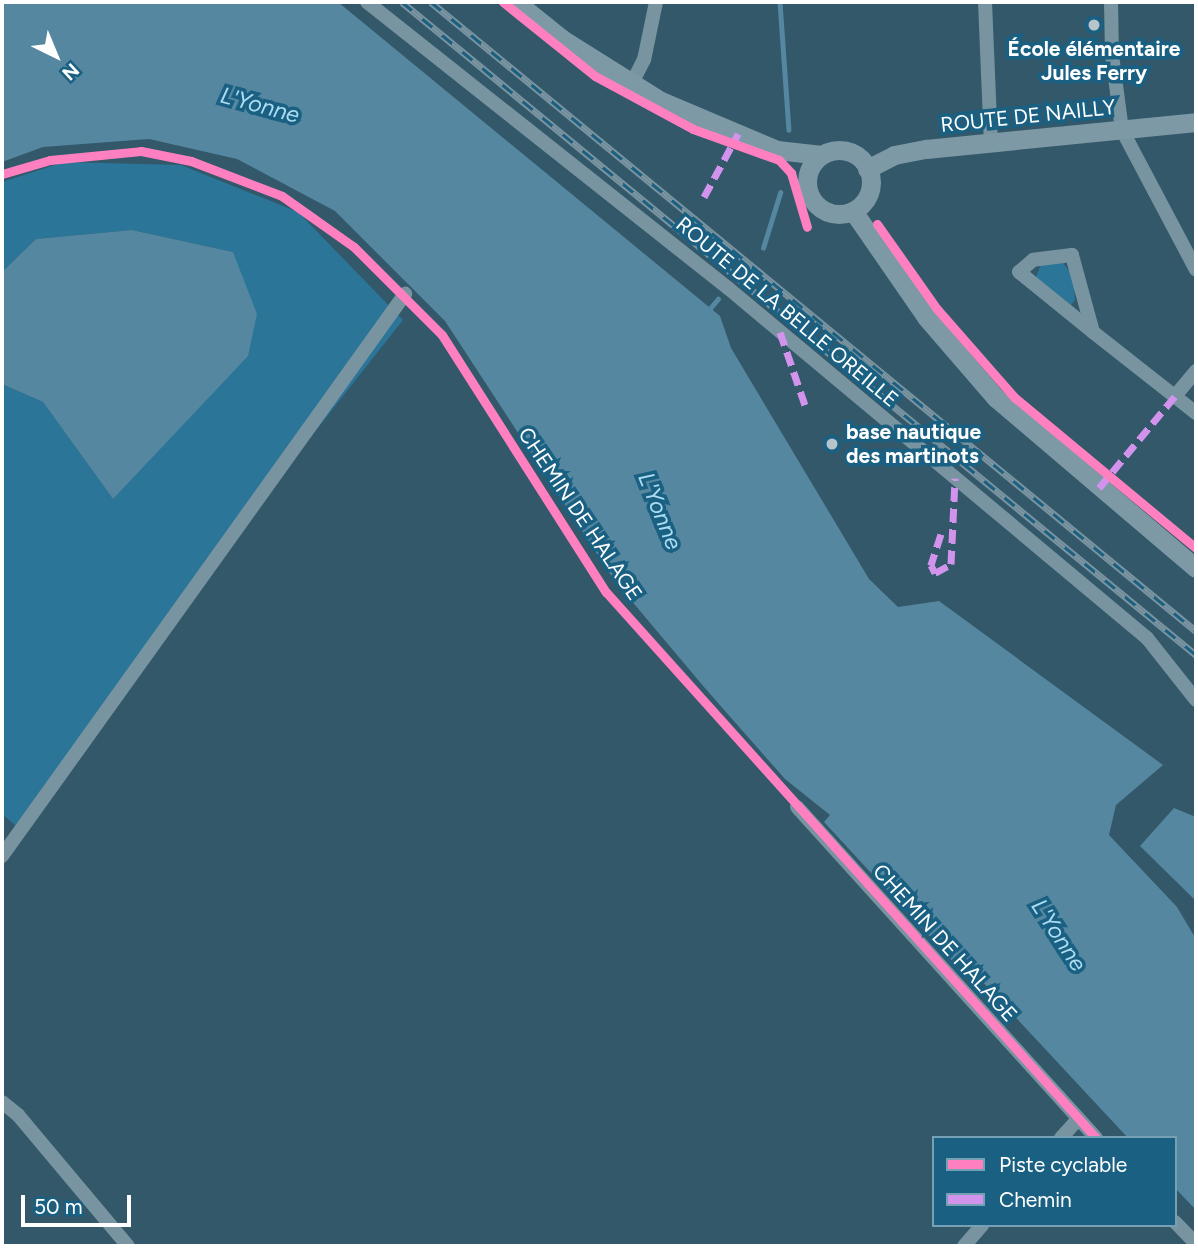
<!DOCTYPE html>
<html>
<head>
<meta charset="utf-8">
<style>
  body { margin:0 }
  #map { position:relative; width:1198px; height:1248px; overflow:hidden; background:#32586a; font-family:Figtree,sans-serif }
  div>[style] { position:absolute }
  .green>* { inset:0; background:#2a7598 }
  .water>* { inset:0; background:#5587a0 }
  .stream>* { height:4.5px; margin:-2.25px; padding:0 2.25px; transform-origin:2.25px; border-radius:2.25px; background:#5587a0 }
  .street>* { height:14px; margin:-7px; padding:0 7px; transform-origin:7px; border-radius:7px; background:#7894a0 }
  .secondary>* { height:19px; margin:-9.5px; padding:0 9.5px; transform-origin:9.5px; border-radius:9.5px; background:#7e99a6 }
  .secondary>.ring { margin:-9.5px; padding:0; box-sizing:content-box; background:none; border:19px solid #7e99a6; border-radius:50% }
  .rail>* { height:7px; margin-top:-3.5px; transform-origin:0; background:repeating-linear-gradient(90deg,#1a6082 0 13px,#7994a0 0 26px); box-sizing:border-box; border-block:2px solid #7994a0 }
  .quiet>* { height:7px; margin-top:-3.5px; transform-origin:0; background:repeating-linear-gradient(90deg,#d193ec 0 14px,transparent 0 21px) }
  .cycleway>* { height:9px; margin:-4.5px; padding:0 4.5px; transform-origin:4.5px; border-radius:4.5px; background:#ff80c0 }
  .dots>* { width:19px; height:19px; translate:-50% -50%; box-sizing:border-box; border:4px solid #1a6082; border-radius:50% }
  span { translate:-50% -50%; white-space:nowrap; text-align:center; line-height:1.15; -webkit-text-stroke:7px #1a6082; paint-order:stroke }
  .poi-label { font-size:21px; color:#fff; font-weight:700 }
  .left { translate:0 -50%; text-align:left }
  .street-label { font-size:21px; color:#fff }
  .water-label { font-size:23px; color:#abdcf2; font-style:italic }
  .frame { position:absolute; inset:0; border:4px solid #fff; pointer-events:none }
  .legend { position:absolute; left:932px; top:1136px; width:245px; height:91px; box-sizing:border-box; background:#1a6082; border:2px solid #76a0b4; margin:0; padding:9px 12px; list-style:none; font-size:21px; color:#fff }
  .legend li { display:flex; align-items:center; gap:14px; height:35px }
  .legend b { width:35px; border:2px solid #76a0b4 }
  .north { position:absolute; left:21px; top:21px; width:70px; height:70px; -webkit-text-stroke:5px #1a6082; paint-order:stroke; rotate:137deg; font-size:19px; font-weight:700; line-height:28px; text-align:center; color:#fff }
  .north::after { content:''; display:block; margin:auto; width:24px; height:32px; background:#fff; clip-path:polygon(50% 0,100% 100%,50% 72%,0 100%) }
  .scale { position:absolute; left:21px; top:1195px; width:110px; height:32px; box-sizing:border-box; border:4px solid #fff; border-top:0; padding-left:9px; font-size:21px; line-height:24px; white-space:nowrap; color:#fff; -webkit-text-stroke:5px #1a6082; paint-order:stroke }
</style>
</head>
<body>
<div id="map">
  <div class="green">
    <div style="clip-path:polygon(64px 162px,181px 165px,298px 212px,403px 320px,313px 434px,21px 830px,2px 814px,2px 384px,43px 402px,113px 499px,233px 252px,132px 230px,36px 239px,2px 272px,2px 182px)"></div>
    <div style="clip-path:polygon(1061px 260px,1073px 276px,1075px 300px,1071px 305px,1036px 277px,1041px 264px)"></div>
  </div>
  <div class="water">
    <div style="clip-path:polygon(2px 2px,338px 2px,720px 316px,731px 348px,869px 579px,898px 607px,939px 601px,1163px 765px,1116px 805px,1109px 835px,1177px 907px,1196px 939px,1196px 1210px,1175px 1188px,1175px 1138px,1128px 1138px,964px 962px,957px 966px,824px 822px,830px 815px,785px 779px,704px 687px,614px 580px,445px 321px,335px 211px,237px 159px,149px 139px,43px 147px,2px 162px)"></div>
    <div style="clip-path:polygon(132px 230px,233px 252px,257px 314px,248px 356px,113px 499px,43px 402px,2px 384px,2px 272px,36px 239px)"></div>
    <div style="clip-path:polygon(1174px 808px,1196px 817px,1196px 901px,1140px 846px)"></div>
  </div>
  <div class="stream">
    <div style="left:780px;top:2px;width:128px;rotate:86deg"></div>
    <div style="left:763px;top:248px;width:58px;rotate:-72.8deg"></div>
    <div style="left:707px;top:312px;width:17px;rotate:-50deg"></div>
  </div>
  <div class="street">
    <div style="left:367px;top:2px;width:461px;rotate:38.4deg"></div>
    <div style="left:728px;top:288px;width:546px;rotate:39.87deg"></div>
    <div style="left:1147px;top:638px;width:79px;rotate:51.7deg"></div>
    <div style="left:985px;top:2px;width:141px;rotate:87.6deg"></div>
    <div style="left:1111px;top:2px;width:53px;rotate:88.9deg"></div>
    <div style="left:1112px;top:55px;width:76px;rotate:82.4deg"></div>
    <div style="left:1122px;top:130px;width:158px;rotate:62.1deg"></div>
    <div style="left:631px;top:85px;width:28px;rotate:-63deg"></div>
    <div style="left:644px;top:60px;width:59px;rotate:-78.3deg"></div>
    <div style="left:1093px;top:332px;width:80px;rotate:-105.3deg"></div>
    <div style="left:1072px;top:255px;width:39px;rotate:173deg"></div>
    <div style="left:1033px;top:260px;width:18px;rotate:139deg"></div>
    <div style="left:1019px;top:272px;width:95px;rotate:39deg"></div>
    <div style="left:1093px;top:332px;width:131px;rotate:38.2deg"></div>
    <div style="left:1175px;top:396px;width:33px;rotate:-50deg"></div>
    <div style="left:797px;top:807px;width:446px;rotate:47.9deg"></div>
    <div style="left:2px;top:856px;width:692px;rotate:-54.36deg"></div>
    <div style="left:2px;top:1102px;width:21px;rotate:39deg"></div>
    <div style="left:18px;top:1115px;width:171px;rotate:50deg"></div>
    <div style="left:1061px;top:1138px;width:25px;rotate:-48deg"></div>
    <div style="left:1175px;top:1222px;width:30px;rotate:46deg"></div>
    <div style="left:964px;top:1246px;width:28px;rotate:-49deg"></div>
  </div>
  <div class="secondary">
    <div style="left:516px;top:2px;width:59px;rotate:38.8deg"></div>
    <div style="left:562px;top:39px;width:117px;rotate:32.1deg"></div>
    <div style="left:661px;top:101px;width:126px;rotate:22.9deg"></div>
    <div style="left:777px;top:150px;width:45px;rotate:6.3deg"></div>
    <div class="ring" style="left:807px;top:150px;width:45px;height:45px"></div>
    <div style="left:867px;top:169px;width:30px;rotate:-27deg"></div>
    <div style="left:894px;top:155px;width:33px;rotate:-11deg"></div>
    <div style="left:926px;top:149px;width:271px;rotate:-5.7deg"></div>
    <div style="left:853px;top:211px;width:129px;rotate:55.4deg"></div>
    <div style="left:926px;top:317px;width:107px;rotate:49.2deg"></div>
    <div style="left:996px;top:398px;width:262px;rotate:40.4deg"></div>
  </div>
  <div class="rail">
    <div style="left:402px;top:2px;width:1028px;rotate:39.43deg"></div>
    <div style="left:431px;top:2px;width:990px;rotate:39.43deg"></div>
  </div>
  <div class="quiet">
    <div style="left:704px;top:197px;width:72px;rotate:-61.6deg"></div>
    <div style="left:780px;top:332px;width:80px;rotate:71.1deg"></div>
    <div style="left:1099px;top:488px;width:119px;rotate:-50.4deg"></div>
    <div style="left:941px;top:534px;width:33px;rotate:108deg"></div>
    <div style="left:931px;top:565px;width:9px;rotate:63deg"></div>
    <div style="left:935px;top:573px;width:18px;rotate:-29deg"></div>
    <div style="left:951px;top:564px;width:86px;rotate:-87.3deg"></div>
  </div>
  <div class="cycleway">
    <div style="left:503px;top:2px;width:118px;rotate:38.8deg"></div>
    <div style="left:595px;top:76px;width:111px;rotate:28.4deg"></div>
    <div style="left:693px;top:129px;width:91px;rotate:19.8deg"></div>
    <div style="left:779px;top:160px;width:18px;rotate:47deg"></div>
    <div style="left:791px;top:173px;width:56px;rotate:73.5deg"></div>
    <div style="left:2px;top:174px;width:50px;rotate:-16.3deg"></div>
    <div style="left:50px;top:160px;width:91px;rotate:-5.6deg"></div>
    <div style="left:141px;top:151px;width:51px;rotate:11.3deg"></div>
    <div style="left:191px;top:161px;width:97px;rotate:21deg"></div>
    <div style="left:282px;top:196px;width:88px;rotate:35.3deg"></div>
    <div style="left:354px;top:247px;width:124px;rotate:45deg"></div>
    <div style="left:442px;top:335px;width:305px;rotate:57.5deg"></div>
    <div style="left:606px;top:592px;width:734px;rotate:48.09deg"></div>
    <div style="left:877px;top:224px;width:104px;rotate:54.8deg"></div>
    <div style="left:937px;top:309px;width:117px;rotate:48.8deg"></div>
    <div style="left:1014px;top:397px;width:236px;rotate:39.7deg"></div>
  </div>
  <div class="dots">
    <div style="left:1094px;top:25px;background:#b7c5cb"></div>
    <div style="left:832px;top:444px;background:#b7c5cb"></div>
  </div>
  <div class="poi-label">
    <span style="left:1094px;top:61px">École élémentaire<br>Jules Ferry</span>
    <span class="left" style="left:846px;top:444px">base nautique<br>des martinots</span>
  </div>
  <div class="street-label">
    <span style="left:1028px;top:116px;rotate:-6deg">ROUTE DE NAILLY</span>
    <span style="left:787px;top:312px;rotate:40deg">ROUTE DE LA BELLE OREILLE</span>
    <span style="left:580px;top:514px;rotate:56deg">CHEMIN DE HALAGE</span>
    <span style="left:945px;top:943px;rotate:48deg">CHEMIN DE HALAGE</span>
  </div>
  <div class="water-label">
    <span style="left:260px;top:105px;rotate:15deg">L'Yonne</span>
    <span style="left:660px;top:511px;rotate:68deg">L'Yonne</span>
    <span style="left:1059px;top:935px;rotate:57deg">L'Yonne</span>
  </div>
  <div class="frame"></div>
  <ul class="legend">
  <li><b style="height:9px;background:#ff80c0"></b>Piste cyclable</li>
  <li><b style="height:9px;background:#d193ec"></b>Chemin</li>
  </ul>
  <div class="north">N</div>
  <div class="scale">50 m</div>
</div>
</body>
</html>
